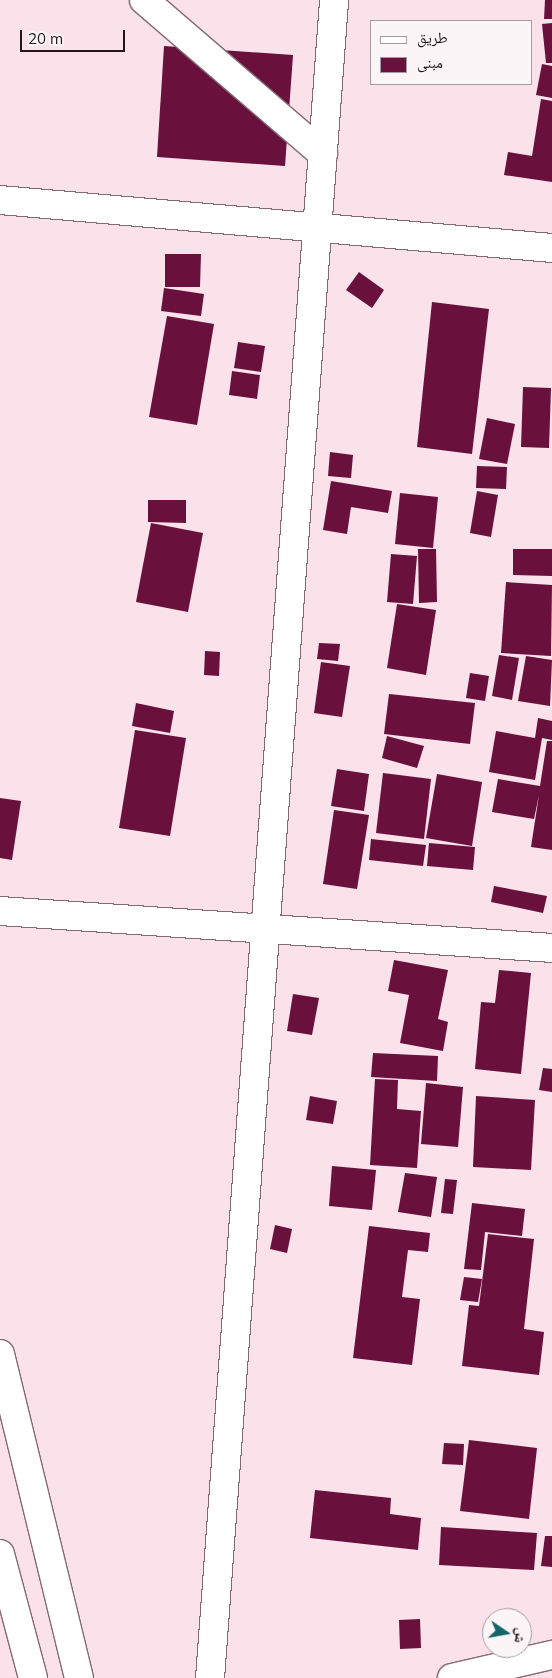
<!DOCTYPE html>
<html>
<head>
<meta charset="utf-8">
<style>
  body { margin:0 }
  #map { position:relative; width:552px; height:1678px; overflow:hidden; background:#fbe2ea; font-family:Mulish,"Noto Naskh Arabic",sans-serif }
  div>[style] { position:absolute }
  .building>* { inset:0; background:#69103d }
  .roads { filter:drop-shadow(1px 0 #846872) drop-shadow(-1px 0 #846872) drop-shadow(0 1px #846872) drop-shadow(0 -1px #846872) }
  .minor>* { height:28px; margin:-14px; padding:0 14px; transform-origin:14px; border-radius:14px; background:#fff }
  .major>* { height:28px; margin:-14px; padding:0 14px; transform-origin:14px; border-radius:14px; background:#fff }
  span { translate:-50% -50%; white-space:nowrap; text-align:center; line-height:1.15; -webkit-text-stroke:5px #fbf5f7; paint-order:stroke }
  .legend { position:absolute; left:370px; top:20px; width:162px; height:65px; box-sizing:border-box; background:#fbf5f7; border:1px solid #a49c9f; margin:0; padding:6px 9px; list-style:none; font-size:15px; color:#21161a }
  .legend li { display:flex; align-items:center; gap:10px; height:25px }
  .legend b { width:25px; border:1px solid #a49c9f }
  .north { position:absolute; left:482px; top:1608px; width:50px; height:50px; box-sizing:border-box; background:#fbf5f7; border:1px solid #a49c9f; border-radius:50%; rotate:102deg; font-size:14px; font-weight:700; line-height:20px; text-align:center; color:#21161a }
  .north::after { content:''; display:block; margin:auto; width:18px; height:22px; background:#166569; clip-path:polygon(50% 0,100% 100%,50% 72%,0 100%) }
  .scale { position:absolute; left:20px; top:30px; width:105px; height:22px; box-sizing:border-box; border:2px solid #21161a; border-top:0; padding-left:6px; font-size:15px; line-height:18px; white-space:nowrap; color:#21161a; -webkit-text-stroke:4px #fbf5f7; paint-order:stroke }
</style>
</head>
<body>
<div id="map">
  <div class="building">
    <div style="clip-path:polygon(545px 0,552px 0,552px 19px,544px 19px)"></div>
    <div style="clip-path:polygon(552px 23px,552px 63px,546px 63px,542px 24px)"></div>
    <div style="clip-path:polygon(164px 46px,293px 55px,285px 166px,157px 157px)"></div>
    <div style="clip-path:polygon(542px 64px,552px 66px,552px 98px,536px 95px)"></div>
    <div style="clip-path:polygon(541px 99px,552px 101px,552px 182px,504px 175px,508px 152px,532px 156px)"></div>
    <div style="clip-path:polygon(165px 254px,201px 254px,200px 287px,165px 287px)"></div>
    <div style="clip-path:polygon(359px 272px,384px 290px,372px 308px,346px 290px)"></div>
    <div style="clip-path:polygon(164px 288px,204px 294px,201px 316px,161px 311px)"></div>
    <div style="clip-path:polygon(432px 302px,489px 309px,472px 454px,417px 447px)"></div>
    <div style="clip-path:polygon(167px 316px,214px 324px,197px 425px,149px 417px)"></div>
    <div style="clip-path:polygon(238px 342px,265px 346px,261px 372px,234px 368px)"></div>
    <div style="clip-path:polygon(232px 371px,260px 375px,257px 399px,229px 395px)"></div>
    <div style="clip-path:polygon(523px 387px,551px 388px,549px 448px,521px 447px)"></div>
    <div style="clip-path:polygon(487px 418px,515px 424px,507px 464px,479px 459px)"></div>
    <div style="clip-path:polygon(330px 452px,353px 455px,351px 478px,328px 476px)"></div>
    <div style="clip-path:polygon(477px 466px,507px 467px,506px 489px,476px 488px)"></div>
    <div style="clip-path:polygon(331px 481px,392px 491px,388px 513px,351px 507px,347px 534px,323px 530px)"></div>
    <div style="clip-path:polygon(477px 491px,498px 495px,491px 537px,470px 533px)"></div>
    <div style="clip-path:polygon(400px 493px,438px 497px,433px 548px,395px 544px)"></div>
    <div style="clip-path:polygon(148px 500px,186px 500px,186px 523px,148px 522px)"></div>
    <div style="clip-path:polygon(151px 523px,203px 533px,188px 612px,136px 602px)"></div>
    <div style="clip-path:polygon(418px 549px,436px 549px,437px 602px,419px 603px)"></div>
    <div style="clip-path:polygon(513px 549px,552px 549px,552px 576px,513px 575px)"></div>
    <div style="clip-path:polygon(391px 554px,417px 556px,413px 604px,387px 602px)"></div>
    <div style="clip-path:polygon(506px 582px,552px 585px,551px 656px,501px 653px)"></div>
    <div style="clip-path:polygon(397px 604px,436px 610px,426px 675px,387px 668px)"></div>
    <div style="clip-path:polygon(319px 643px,340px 644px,338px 661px,317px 659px)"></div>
    <div style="clip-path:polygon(205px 651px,220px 652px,219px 676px,204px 675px)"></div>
    <div style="clip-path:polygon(499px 655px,519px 658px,512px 700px,492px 696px)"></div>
    <div style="clip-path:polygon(526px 656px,552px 660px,550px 706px,518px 701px)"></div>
    <div style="clip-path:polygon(321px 662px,350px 666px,342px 717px,314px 713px)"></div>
    <div style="clip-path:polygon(470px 673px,489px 676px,485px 701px,466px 698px)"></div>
    <div style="clip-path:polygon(389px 694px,475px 703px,470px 744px,384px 734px)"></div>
    <div style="clip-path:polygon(136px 703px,174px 711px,170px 733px,132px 726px)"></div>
    <div style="clip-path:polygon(538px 718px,552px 721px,552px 740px,542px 738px,535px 780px,489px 772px,496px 731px,535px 738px)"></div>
    <div style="clip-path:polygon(135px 730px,186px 738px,170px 836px,119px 828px)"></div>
    <div style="clip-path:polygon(387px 736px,424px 746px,417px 768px,382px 758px)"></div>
    <div style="clip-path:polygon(547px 741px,552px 741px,552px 850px,531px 847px,539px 795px,534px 819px,492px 812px,498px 779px,540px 786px)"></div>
    <div style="clip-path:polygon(337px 769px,369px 774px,364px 811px,331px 806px)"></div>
    <div style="clip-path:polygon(383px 773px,431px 779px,424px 839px,376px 833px)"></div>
    <div style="clip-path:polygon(437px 774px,482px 782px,472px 846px,426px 838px)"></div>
    <div style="clip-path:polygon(0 798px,21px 801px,12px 860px,0 858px)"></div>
    <div style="clip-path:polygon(334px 810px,369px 815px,357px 889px,323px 884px)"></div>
    <div style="clip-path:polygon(371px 839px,426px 845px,423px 866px,369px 860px)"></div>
    <div style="clip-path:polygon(429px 843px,475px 847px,473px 870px,427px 866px)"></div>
    <div style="clip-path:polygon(494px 886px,547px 896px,543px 913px,491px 902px)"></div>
    <div style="clip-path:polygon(394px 960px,448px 970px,438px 1019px,448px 1022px,443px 1051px,400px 1043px,409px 995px,388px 991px)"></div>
    <div style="clip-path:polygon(499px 970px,531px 973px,521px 1074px,475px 1069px,481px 1002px,495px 1003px)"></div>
    <div style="clip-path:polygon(293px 994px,319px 998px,312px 1035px,287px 1031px)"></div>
    <div style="clip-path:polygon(373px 1053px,438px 1056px,437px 1081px,371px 1077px)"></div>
    <div style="clip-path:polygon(543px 1068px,552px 1069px,552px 1092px,539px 1090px)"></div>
    <div style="clip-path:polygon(375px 1079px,398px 1080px,397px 1109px,421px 1111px,417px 1168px,370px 1165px)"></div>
    <div style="clip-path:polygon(426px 1083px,463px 1087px,458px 1147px,421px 1144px)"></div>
    <div style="clip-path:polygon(310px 1096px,337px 1101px,333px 1124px,306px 1120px)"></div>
    <div style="clip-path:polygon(476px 1096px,535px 1100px,531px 1170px,473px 1167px)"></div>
    <div style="clip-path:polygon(332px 1166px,376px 1170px,372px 1210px,329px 1206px)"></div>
    <div style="clip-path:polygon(405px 1173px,437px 1177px,431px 1217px,398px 1212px)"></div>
    <div style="clip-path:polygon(445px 1179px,457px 1180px,453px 1214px,441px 1213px)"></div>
    <div style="clip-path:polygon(472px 1203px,525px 1209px,522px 1236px,485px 1232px,481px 1270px,464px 1269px)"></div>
    <div style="clip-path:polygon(275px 1225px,292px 1229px,287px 1253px,270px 1249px)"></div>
    <div style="clip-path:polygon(369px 1226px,430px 1233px,428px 1252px,408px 1250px,402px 1297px,420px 1299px,412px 1365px,353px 1358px)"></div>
    <div style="clip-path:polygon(488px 1234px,534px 1239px,524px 1329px,544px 1332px,539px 1375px,462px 1366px,469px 1305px,479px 1306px)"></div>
    <div style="clip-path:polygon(464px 1277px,482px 1279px,478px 1302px,460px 1300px)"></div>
    <div style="clip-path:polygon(469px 1440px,537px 1448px,529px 1519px,460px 1511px)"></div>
    <div style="clip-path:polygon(444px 1443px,464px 1444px,463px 1465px,442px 1464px)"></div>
    <div style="clip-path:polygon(315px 1490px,391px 1498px,390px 1514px,421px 1518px,418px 1550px,310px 1538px)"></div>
    <div style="clip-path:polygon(441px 1527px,537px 1533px,534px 1570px,439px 1565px)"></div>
    <div style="clip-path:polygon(545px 1536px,552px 1536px,552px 1567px,541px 1566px)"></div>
    <div style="clip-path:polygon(420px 1619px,421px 1648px,400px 1649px,399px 1620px)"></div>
  </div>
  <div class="roads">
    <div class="minor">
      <div style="left:144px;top:0;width:236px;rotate:40.7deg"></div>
      <div style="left:0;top:200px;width:554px;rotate:4.97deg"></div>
      <div style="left:0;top:911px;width:553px;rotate:3.83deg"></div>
      <div style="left:210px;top:1678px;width:1683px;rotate:-85.77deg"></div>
      <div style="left:452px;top:1678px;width:103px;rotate:-13deg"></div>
    </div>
    <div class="major">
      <div style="left:0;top:1354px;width:333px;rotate:76.3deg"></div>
      <div style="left:0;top:1554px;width:128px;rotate:75.1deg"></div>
    </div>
  </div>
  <ul class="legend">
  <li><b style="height:6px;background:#fff"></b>طريق</li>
  <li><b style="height:14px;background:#69103d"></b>مبنى</li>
  </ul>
  <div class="north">ش</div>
  <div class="scale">20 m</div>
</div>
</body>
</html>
